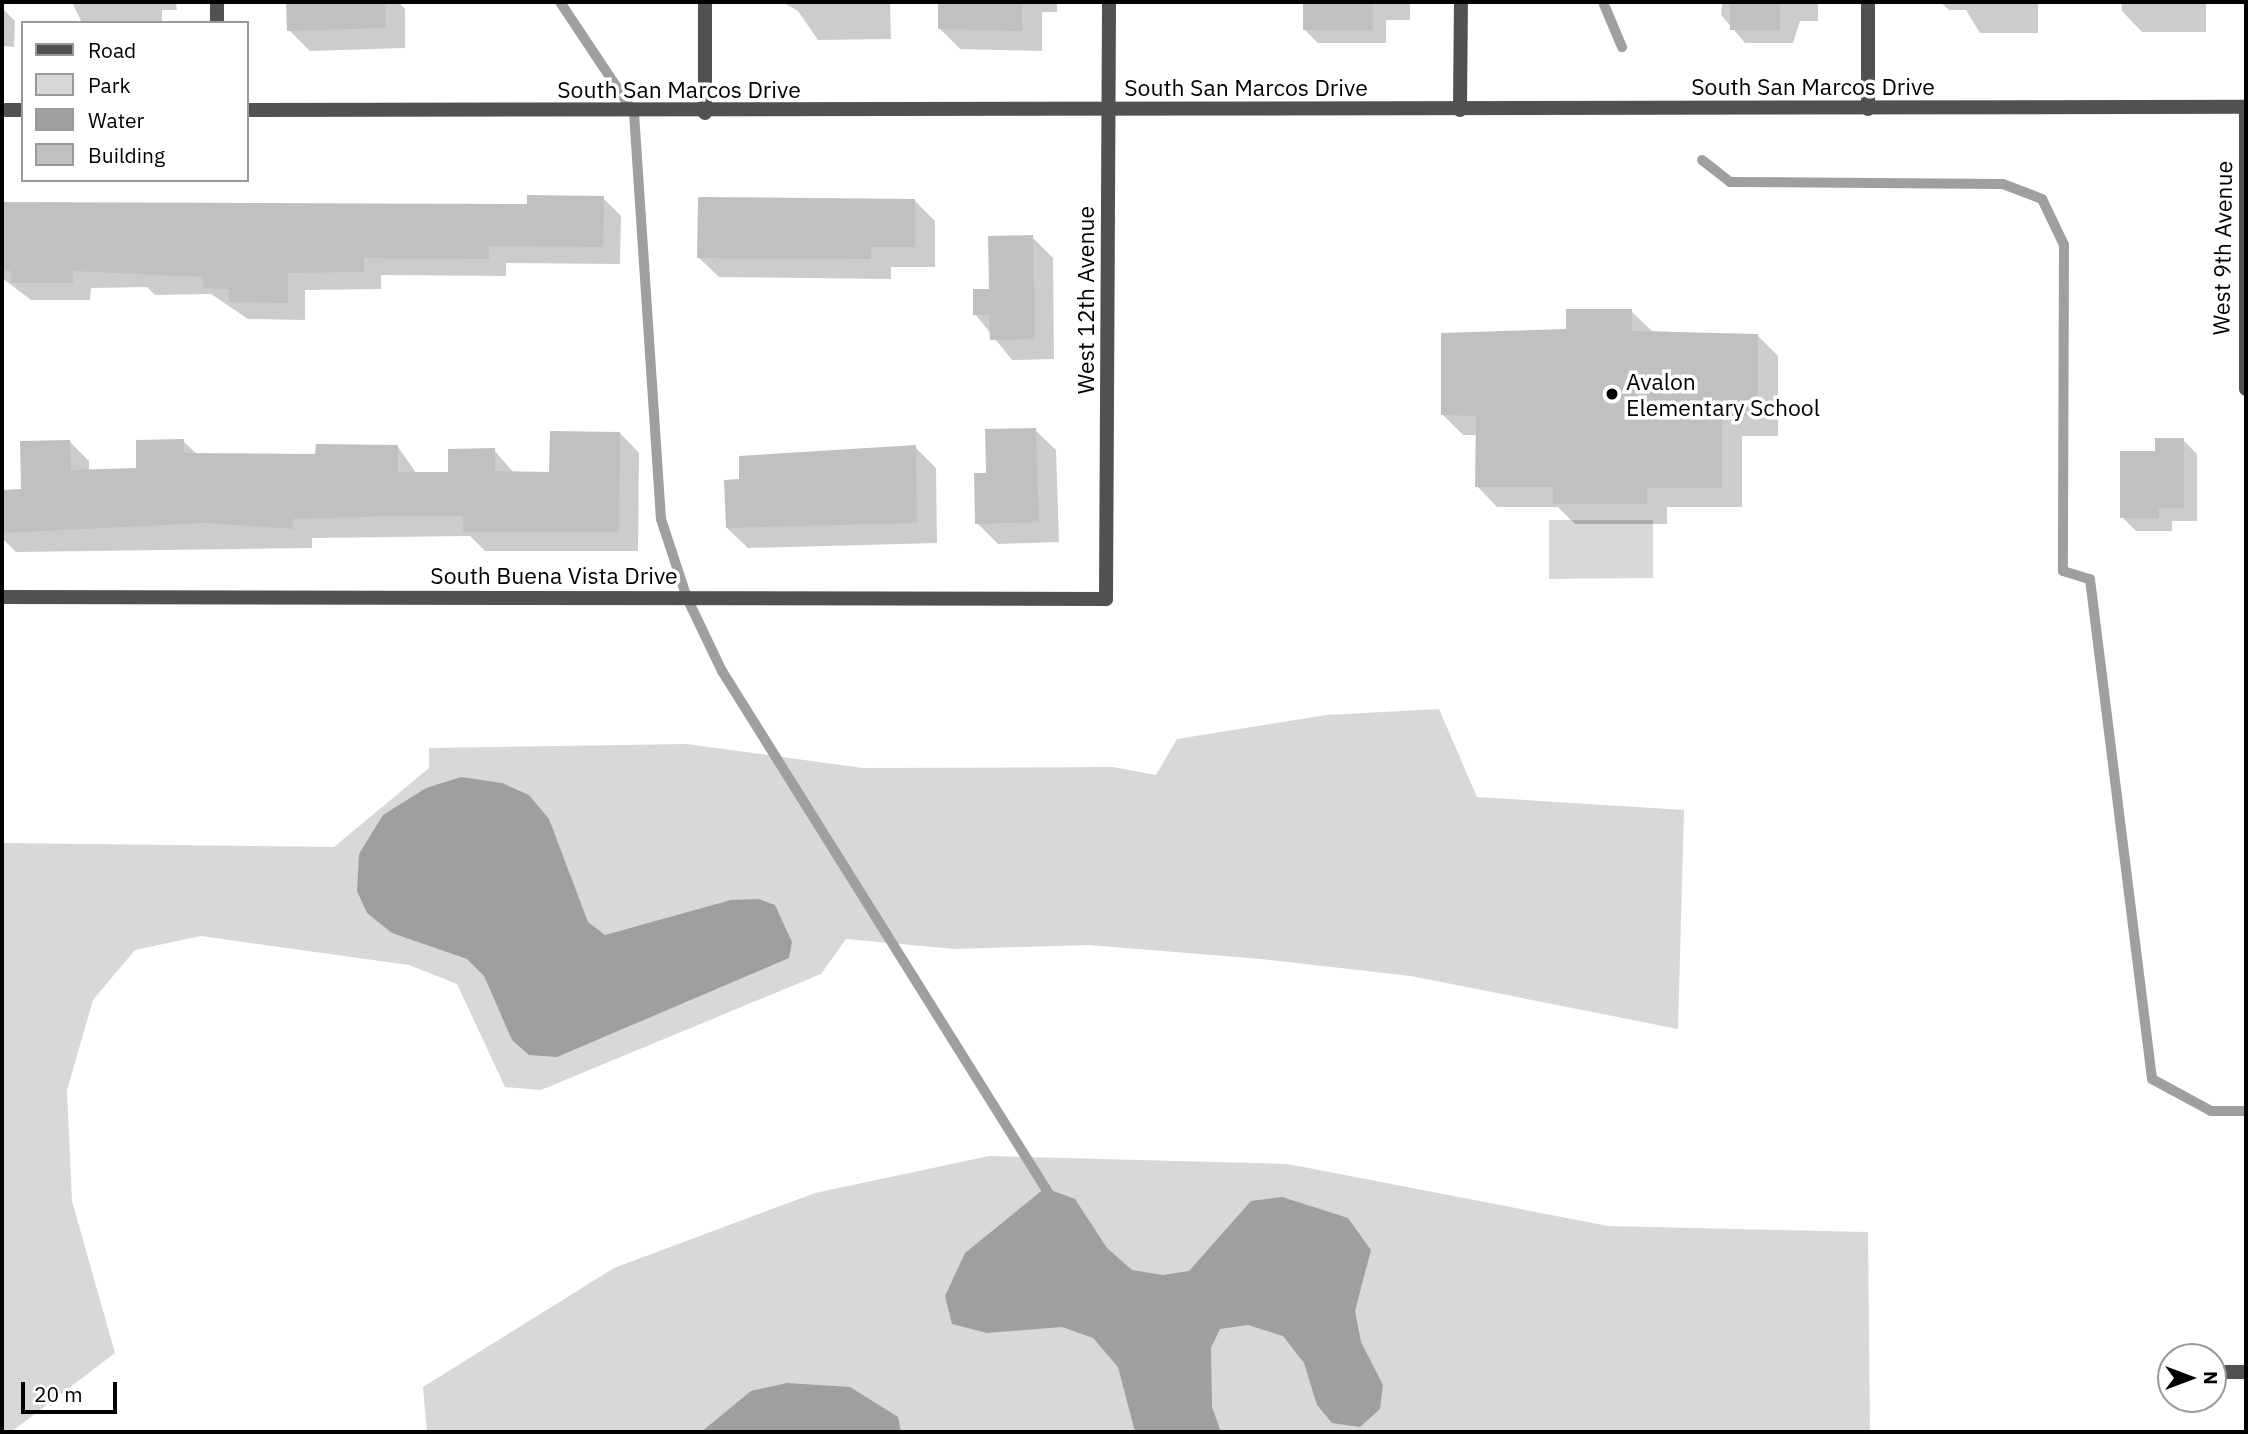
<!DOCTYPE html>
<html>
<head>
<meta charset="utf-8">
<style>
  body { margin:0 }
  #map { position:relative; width:2248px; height:1434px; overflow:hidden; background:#fff; font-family:"IBM Plex Sans",sans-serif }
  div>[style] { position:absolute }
  .green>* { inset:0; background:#d8d8d8 }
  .water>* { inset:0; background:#9f9f9f }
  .shadow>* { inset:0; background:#0003 }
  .stream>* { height:10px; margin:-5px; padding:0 5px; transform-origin:5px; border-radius:5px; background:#9f9f9f }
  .building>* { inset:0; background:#c0c0c0 }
  .minor>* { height:14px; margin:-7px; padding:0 7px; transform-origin:7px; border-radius:7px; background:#515151 }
  .dots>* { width:19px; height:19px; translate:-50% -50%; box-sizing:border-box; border:4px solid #fff; border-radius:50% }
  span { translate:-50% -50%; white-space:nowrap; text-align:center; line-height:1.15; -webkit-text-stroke:7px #fff; paint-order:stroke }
  .street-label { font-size:23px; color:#000 }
  .poi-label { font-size:23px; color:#000 }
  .left { translate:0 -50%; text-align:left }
  .frame { position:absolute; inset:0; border:4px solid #000; pointer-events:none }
  .legend { position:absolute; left:21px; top:21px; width:228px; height:161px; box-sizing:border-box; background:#fff; border:2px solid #999; margin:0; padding:9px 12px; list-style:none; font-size:21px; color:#000 }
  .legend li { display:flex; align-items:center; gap:14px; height:35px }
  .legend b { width:35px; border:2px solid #999 }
  .north { position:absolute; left:2157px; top:1343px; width:70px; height:70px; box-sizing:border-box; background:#fff; border:2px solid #999; border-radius:50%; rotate:90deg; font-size:19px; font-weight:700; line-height:28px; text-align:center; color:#000 }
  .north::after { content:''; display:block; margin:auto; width:24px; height:32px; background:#000; clip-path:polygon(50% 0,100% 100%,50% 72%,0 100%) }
  .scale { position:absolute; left:21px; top:1382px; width:96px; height:32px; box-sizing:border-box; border:4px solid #000; border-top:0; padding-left:9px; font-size:21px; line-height:24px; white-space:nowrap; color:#000; -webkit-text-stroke:5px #fff; paint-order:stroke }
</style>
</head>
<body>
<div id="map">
  <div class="green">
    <div style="clip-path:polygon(1549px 520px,1653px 520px,1653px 578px,1549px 579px)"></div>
    <div style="clip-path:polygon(1439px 709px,1477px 797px,1684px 810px,1678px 1029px,1411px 976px,1261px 959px,1089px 945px,955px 949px,846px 939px,821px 974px,541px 1090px,505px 1087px,457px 984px,409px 965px,201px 936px,135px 950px,93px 1000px,67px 1090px,72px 1201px,115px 1353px,11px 1432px,2px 1432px,2px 843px,334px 847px,429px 768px,429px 748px,686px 744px,863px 768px,1113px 767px,1156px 775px,1177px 739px,1327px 715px)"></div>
    <div style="clip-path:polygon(989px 1156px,1288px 1164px,1608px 1226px,1868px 1232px,1870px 1432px,427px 1432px,423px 1387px,614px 1268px,815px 1193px)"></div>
  </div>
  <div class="water">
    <div style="clip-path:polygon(461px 777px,502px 783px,529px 795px,549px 819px,588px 922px,605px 935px,731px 900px,759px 899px,775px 905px,792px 942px,789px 958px,557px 1057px,529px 1055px,512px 1040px,484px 976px,467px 959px,392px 933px,367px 913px,357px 891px,359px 854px,383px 815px,426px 788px)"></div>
    <div style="clip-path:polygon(1045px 1188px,1075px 1199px,1107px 1248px,1132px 1270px,1163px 1275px,1189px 1271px,1251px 1201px,1282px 1197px,1348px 1218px,1371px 1250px,1355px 1311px,1361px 1342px,1383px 1385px,1380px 1409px,1360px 1427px,1332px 1423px,1317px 1405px,1304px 1363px,1283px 1336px,1248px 1325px,1220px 1329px,1211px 1348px,1212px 1407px,1221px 1432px,1135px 1432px,1118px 1367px,1093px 1338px,1062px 1327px,987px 1333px,952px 1324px,945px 1296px,965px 1253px)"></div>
    <div style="clip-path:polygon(787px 1383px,850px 1387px,898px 1417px,901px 1432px,701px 1432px,751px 1391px)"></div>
  </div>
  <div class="shadow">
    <div style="clip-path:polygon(72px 2px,176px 2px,177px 10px,162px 10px,162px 23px,82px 23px)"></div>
    <div style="clip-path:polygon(288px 2px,398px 2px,405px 9px,405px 48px,310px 51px,289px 30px)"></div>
    <div style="clip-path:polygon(782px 2px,890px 2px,891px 39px,818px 40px,798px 11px)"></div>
    <div style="clip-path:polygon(940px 2px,1057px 2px,1057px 12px,1042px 12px,1042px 51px,960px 49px,940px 29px)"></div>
    <div style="clip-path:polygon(1305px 2px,1410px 2px,1410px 20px,1386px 20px,1386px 43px,1318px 43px,1305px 30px)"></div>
    <div style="clip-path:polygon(1722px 2px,1818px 2px,1818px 21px,1800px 21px,1793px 43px,1745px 43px,1721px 15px)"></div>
    <div style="clip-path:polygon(1940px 2px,2038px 2px,2038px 33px,1980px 33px,1966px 10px,1949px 10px)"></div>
    <div style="clip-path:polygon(2121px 2px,2206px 2px,2206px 32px,2142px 32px,2122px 11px)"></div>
    <div style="clip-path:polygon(2px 8px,15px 21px,14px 47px,2px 46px)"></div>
    <div style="clip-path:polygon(603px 198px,621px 216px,620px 264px,506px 263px,506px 276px,381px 275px,381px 289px,305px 290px,305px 320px,248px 319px,211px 294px,155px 295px,147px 287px,91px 288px,90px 300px,31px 300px,2px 278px,2px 204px,311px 209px,529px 206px)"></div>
    <div style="clip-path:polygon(915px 201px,935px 221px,935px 267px,891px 267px,891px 279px,719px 277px,698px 257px)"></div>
    <div style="clip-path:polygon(1032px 237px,1053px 258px,1054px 359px,1012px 360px,975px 314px)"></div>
    <div style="clip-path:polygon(1631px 311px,1652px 331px,1758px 336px,1778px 356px,1778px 436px,1742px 436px,1742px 507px,1667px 507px,1667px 524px,1575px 524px,1558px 507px,1497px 507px,1477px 486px,1477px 435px,1463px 435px,1443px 415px,1568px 331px)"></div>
    <div style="clip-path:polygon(1035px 430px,1056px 450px,1059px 542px,998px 544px,977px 523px,988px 475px)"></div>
    <div style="clip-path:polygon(620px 433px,639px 453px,638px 551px,485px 551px,470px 536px,312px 538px,312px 548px,16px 552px,2px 538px,2px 491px,23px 491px,69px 441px,89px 461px,89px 471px,138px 470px,183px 441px,198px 455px,317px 456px,398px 447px,417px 474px,449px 474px,494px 450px,514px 473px,551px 474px)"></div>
    <div style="clip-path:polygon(2183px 440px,2197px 454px,2197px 521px,2172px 521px,2172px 531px,2136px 531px,2122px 517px,2157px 453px)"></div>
    <div style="clip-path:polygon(915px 447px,936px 468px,937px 543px,748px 548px,727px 528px,741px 481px)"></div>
  </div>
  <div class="stream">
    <div style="left:560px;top:2px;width:133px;rotate:56.3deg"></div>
    <div style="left:634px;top:113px;width:407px;rotate:86.2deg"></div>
    <div style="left:661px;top:519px;width:83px;rotate:71.8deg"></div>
    <div style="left:687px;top:598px;width:81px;rotate:64.4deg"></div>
    <div style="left:722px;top:671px;width:620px;rotate:57.98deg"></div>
    <div style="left:1603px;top:2px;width:49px;rotate:67.1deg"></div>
    <div style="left:1702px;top:160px;width:36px;rotate:38deg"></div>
    <div style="left:1730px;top:182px;width:273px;rotate:0.4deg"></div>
    <div style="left:2003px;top:184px;width:42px;rotate:21deg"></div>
    <div style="left:2042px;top:199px;width:51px;rotate:64.4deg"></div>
    <div style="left:2064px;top:245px;width:326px;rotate:90.2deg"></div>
    <div style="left:2063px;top:571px;width:28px;rotate:17deg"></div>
    <div style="left:2090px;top:579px;width:504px;rotate:82.93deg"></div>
    <div style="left:2152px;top:1079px;width:67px;rotate:28.5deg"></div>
    <div style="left:2211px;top:1111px;width:35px"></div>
  </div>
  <div class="building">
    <div style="clip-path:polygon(286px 2px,385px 2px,386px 28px,287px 31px)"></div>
    <div style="clip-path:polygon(938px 2px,1022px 2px,1022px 31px,938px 29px)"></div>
    <div style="clip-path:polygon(1303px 2px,1373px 2px,1373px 30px,1303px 30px)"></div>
    <div style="clip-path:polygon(1730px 2px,1780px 2px,1780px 30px,1730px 30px)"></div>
    <div style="clip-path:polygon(527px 195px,604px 196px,603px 247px,489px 246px,489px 259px,364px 258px,364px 272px,288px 273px,288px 303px,229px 302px,229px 289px,203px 288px,203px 277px,73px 271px,73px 283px,11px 283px,11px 271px,2px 271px,2px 202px,527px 204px)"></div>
    <div style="clip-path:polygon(698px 197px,915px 199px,915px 247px,871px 247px,871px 259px,697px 258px)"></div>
    <div style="clip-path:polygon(1033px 235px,1035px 339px,990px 340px,989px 315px,973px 315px,973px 289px,989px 289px,988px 236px)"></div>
    <div style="clip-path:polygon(1566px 309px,1632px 309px,1632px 331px,1758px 334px,1758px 416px,1722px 416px,1722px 488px,1647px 488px,1647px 504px,1553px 504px,1553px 487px,1475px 487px,1476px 416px,1441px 415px,1441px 333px,1566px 329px)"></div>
    <div style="clip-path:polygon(1036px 428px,1039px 522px,975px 524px,974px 473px,986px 473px,985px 429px)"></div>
    <div style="clip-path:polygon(550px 431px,620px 432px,619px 532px,463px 532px,463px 516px,397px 516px,293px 519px,293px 529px,206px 523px,2px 533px,2px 490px,21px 489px,20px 441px,70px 440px,71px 470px,136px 468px,136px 440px,184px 439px,184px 453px,315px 454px,316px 444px,398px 445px,398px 472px,448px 472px,448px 449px,495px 448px,495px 471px,549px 472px)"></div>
    <div style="clip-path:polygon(2155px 438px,2184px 438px,2184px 508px,2159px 508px,2159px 518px,2120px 518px,2120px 451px,2155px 451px)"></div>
    <div style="clip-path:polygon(916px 445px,917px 523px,726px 528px,724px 480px,739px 479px,739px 456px)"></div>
  </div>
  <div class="minor">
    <div style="left:217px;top:23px;width:21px;rotate:-90deg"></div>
    <div style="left:2246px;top:107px;width:282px;rotate:90deg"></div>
    <div style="left:1868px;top:109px;width:107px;rotate:-90deg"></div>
    <div style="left:2px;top:110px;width:21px"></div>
    <div style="left:247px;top:110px;width:1999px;rotate:-0.09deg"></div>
    <div style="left:1460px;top:110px;width:108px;rotate:-89.5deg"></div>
    <div style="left:705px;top:113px;width:111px;rotate:-90deg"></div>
    <div style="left:2px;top:597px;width:1104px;rotate:0.1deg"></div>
    <div style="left:1106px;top:599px;width:597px;rotate:-89.71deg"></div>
    <div style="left:2213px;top:1372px;width:33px"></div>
  </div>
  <div class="dots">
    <div style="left:1612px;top:394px;background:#000"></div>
  </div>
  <div class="street-label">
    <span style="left:1813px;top:86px">South San Marcos Drive</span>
    <span style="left:1246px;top:87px">South San Marcos Drive</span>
    <span style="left:679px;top:89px">South San Marcos Drive</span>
    <span style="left:2222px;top:248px;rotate:-89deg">West 9th Avenue</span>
    <span style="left:1085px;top:300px;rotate:-90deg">West 12th Avenue</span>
    <span style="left:554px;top:575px">South Buena Vista Drive</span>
  </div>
  <div class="poi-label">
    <span class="left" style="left:1626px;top:394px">Avalon<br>Elementary School</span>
  </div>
  <div class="frame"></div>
  <ul class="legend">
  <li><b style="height:9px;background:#515151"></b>Road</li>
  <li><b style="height:19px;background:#d8d8d8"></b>Park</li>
  <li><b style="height:19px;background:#9f9f9f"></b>Water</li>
  <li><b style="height:19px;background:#c0c0c0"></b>Building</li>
  </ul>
  <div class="north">N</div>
  <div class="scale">20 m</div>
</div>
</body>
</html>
